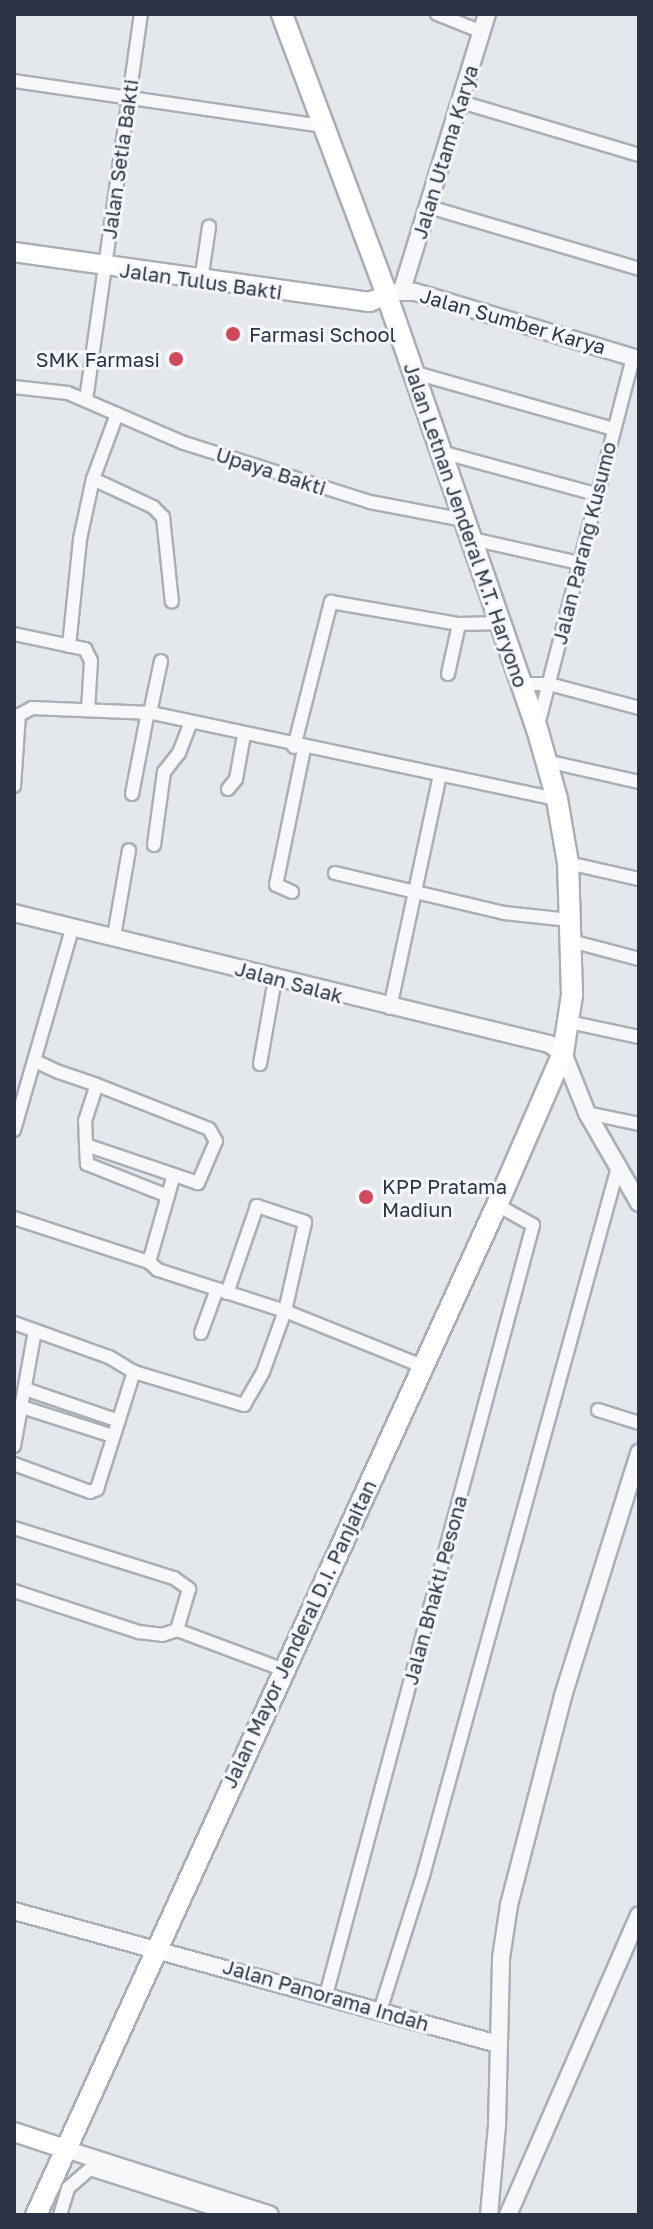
<!DOCTYPE html>
<html>
<head>
<meta charset="utf-8">
<style>
  body { margin:0 }
  #map { position:relative; width:653px; height:2229px; overflow:hidden; background:#e4e7ec; font-family:"Golos Text",sans-serif }
  div>[style] { position:absolute }
  .roads { filter:drop-shadow(2px 0 #a9aeb7) drop-shadow(-2px 0 #a9aeb7) drop-shadow(0 2px #a9aeb7) drop-shadow(0 -2px #a9aeb7) }
  .minor>* { height:12px; margin:-6px; padding:0 6px; transform-origin:6px; border-radius:6px; background:#f7f8fa }
  .tertiary>* { height:16px; margin:-8px; padding:0 8px; transform-origin:8px; border-radius:8px; background:#f7f8fa }
  .secondary>* { height:18px; margin:-9px; padding:0 9px; transform-origin:9px; border-radius:9px; background:#fff }
  .trunk>* { height:20px; margin:-10px; padding:0 10px; transform-origin:10px; border-radius:10px; background:#fff }
  .dots>* { width:22px; height:22px; translate:-50% -50%; box-sizing:border-box; border:4px solid #f4f6f9; border-radius:50% }
  span { translate:-50% -50%; white-space:nowrap; text-align:center; line-height:1.15; -webkit-text-stroke:6px #f4f6f9; paint-order:stroke }
  .street-label { font-size:20px; color:#2b3445 }
  .poi-label { font-size:20px; color:#2b3445 }
  .left { translate:0 -50%; text-align:left }
  .right { translate:-100% -50%; text-align:right }
  .frame { position:absolute; inset:0; border:16px solid #2b3445; pointer-events:none }
</style>
</head>
<body>
<div id="map">
  <div class="roads">
    <div class="minor">
      <div style="left:437px;top:14px;width:48px;rotate:21.8deg"></div>
      <div style="left:14px;top:81px;width:310px;rotate:8.3deg"></div>
      <div style="left:461px;top:102px;width:186px;rotate:16.6deg"></div>
      <div style="left:429px;top:207px;width:219px;rotate:16.4deg"></div>
      <div style="left:201px;top:281px;width:55px;rotate:-81.6deg"></div>
      <div style="left:412px;top:372px;width:209px;rotate:15.8deg"></div>
      <div style="left:14px;top:387px;width:54px;rotate:6.3deg"></div>
      <div style="left:68px;top:393px;width:123px;rotate:23.4deg"></div>
      <div style="left:181px;top:442px;width:198px;rotate:17.6deg"></div>
      <div style="left:370px;top:502px;width:96px;rotate:10.8deg"></div>
      <div style="left:86px;top:400px;width:390px;rotate:-81.9deg"></div>
      <div style="left:441px;top:452px;width:161px;rotate:15.2deg"></div>
      <div style="left:93px;top:479px;width:66px;rotate:25deg"></div>
      <div style="left:153px;top:507px;width:14px;rotate:45deg"></div>
      <div style="left:163px;top:517px;width:85px;rotate:84deg"></div>
      <div style="left:472px;top:539px;width:110px;rotate:12.6deg"></div>
      <div style="left:14px;top:634px;width:73px;rotate:11.9deg"></div>
      <div style="left:85px;top:649px;width:13px;rotate:63deg"></div>
      <div style="left:91px;top:661px;width:49px;rotate:93.5deg"></div>
      <div style="left:69px;top:646px;width:108px;rotate:-84.1deg"></div>
      <div style="left:80px;top:539px;width:61px;rotate:-77.8deg"></div>
      <div style="left:93px;top:479px;width:69px;rotate:-69.7deg"></div>
      <div style="left:448px;top:674px;width:51px;rotate:-77.6deg"></div>
      <div style="left:523px;top:684px;width:26px"></div>
      <div style="left:549px;top:684px;width:93px;rotate:14.9deg"></div>
      <div style="left:150px;top:713px;width:53px;rotate:-78.1deg"></div>
      <div style="left:538px;top:725px;width:380px;rotate:-75.5deg"></div>
      <div style="left:294px;top:747px;width:150px;rotate:-75.7deg"></div>
      <div style="left:331px;top:602px;width:130px;rotate:9.8deg"></div>
      <div style="left:459px;top:624px;width:42px;rotate:-1.4deg"></div>
      <div style="left:546px;top:761px;width:95px;rotate:12.7deg"></div>
      <div style="left:14px;top:786px;width:71px;rotate:-86deg"></div>
      <div style="left:19px;top:715px;width:15px;rotate:-28deg"></div>
      <div style="left:32px;top:708px;width:120px;rotate:2.4deg"></div>
      <div style="left:152px;top:713px;width:414px;rotate:12deg"></div>
      <div style="left:228px;top:789px;width:13px;rotate:-51deg"></div>
      <div style="left:236px;top:779px;width:45px;rotate:-79.7deg"></div>
      <div style="left:132px;top:794px;width:84px;rotate:-79deg"></div>
      <div style="left:154px;top:845px;width:74px;rotate:-82.2deg"></div>
      <div style="left:164px;top:772px;width:24px;rotate:-52deg"></div>
      <div style="left:179px;top:753px;width:33px;rotate:-69deg"></div>
      <div style="left:568px;top:863px;width:73px;rotate:12.7deg"></div>
      <div style="left:335px;top:873px;width:174px;rotate:13.3deg"></div>
      <div style="left:504px;top:913px;width:66px;rotate:6.1deg"></div>
      <div style="left:292px;top:892px;width:17px;rotate:-156deg"></div>
      <div style="left:276px;top:885px;width:139px;rotate:-78.4deg"></div>
      <div style="left:114px;top:936px;width:87px;rotate:-80.1deg"></div>
      <div style="left:571px;top:941px;width:70px;rotate:14.8deg"></div>
      <div style="left:390px;top:1008px;width:238px;rotate:-77.9deg"></div>
      <div style="left:569px;top:1022px;width:72px;rotate:12.1deg"></div>
      <div style="left:35px;top:1061px;width:26px;rotate:25deg"></div>
      <div style="left:59px;top:1072px;width:40px;rotate:18.9deg"></div>
      <div style="left:97px;top:1085px;width:120px;rotate:21.4deg"></div>
      <div style="left:209px;top:1129px;width:14px;rotate:60deg"></div>
      <div style="left:216px;top:1141px;width:46px;rotate:113.2deg"></div>
      <div style="left:198px;top:1183px;width:118px;rotate:-161.3deg"></div>
      <div style="left:86px;top:1145px;width:24px;rotate:-92deg"></div>
      <div style="left:85px;top:1121px;width:38px;rotate:-72deg"></div>
      <div style="left:260px;top:1064px;width:86px;rotate:-80deg"></div>
      <div style="left:587px;top:1113px;width:53px;rotate:11.9deg"></div>
      <div style="left:14px;top:1130px;width:212px;rotate:-73.9deg"></div>
      <div style="left:86px;top:1145px;width:19px;rotate:87deg"></div>
      <div style="left:87px;top:1164px;width:87px;rotate:21.6deg"></div>
      <div style="left:173px;top:1178px;width:87px;rotate:105.9deg"></div>
      <div style="left:149px;top:1262px;width:12px;rotate:42deg"></div>
      <div style="left:158px;top:1270px;width:133px;rotate:17.9deg"></div>
      <div style="left:285px;top:1311px;width:150px;rotate:21.9deg"></div>
      <div style="left:14px;top:1218px;width:142px;rotate:18.1deg"></div>
      <div style="left:14px;top:1323px;width:101px;rotate:19.7deg"></div>
      <div style="left:109px;top:1357px;width:29px;rotate:31deg"></div>
      <div style="left:134px;top:1372px;width:115px;rotate:16.7deg"></div>
      <div style="left:244px;top:1405px;width:38px;rotate:-60deg"></div>
      <div style="left:263px;top:1372px;width:65px;rotate:-70.2deg"></div>
      <div style="left:285px;top:1311px;width:91px;rotate:-77.3deg"></div>
      <div style="left:305px;top:1222px;width:51px;rotate:-161.6deg"></div>
      <div style="left:257px;top:1206px;width:92px;rotate:109deg"></div>
      <div style="left:201px;top:1333px;width:47px;rotate:-70deg"></div>
      <div style="left:25px;top:1389px;width:99px;rotate:18.8deg"></div>
      <div style="left:22px;top:1407px;width:96px;rotate:17.7deg"></div>
      <div style="left:598px;top:1410px;width:43px;rotate:17.6deg"></div>
      <div style="left:14px;top:1446px;width:117px;rotate:-79.7deg"></div>
      <div style="left:14px;top:1464px;width:81px;rotate:20.2deg"></div>
      <div style="left:90px;top:1492px;width:8px;rotate:-23deg"></div>
      <div style="left:97px;top:1489px;width:123px;rotate:-72.5deg"></div>
      <div style="left:14px;top:1528px;width:168px;rotate:17.4deg"></div>
      <div style="left:174px;top:1578px;width:19px;rotate:36deg"></div>
      <div style="left:189px;top:1589px;width:43px;rotate:106.3deg"></div>
      <div style="left:177px;top:1630px;width:112px;rotate:20.4deg"></div>
      <div style="left:14px;top:1591px;width:132px;rotate:18.2deg"></div>
      <div style="left:139px;top:1632px;width:23px;rotate:7deg"></div>
      <div style="left:162px;top:1635px;width:16px;rotate:-18deg"></div>
      <div style="left:326px;top:1995px;width:797px;rotate:-74.95deg"></div>
      <div style="left:533px;top:1225px;width:41px;rotate:-150.9deg"></div>
      <div style="left:380px;top:2011px;width:146px;rotate:-72.4deg"></div>
      <div style="left:424px;top:1872px;width:731px;rotate:-74.61deg"></div>
      <div style="left:60px;top:2215px;width:28px;rotate:-73deg"></div>
      <div style="left:68px;top:2188px;width:29px;rotate:-41deg"></div>
      <div style="left:90px;top:2169px;width:150px;rotate:17.8deg"></div>
    </div>
    <div class="tertiary">
      <div style="left:402px;top:290px;width:289px;rotate:-72.9deg"></div>
      <div style="left:395px;top:292px;width:20px"></div>
      <div style="left:415px;top:292px;width:234px;rotate:16.7deg"></div>
      <div style="left:14px;top:913px;width:551px;rotate:13.76deg"></div>
      <div style="left:549px;top:1044px;width:17px;rotate:33deg"></div>
      <div style="left:563px;top:1053px;width:65px;rotate:68.2deg"></div>
      <div style="left:587px;top:1113px;width:104px;rotate:60deg"></div>
      <div style="left:14px;top:1911px;width:502px;rotate:15.37deg"></div>
      <div style="left:65px;top:2149px;width:215px;rotate:17.8deg"></div>
      <div style="left:489px;top:2215px;width:90px;rotate:-84.9deg"></div>
      <div style="left:497px;top:2125px;width:167px;rotate:-88.6deg"></div>
      <div style="left:501px;top:1958px;width:54px;rotate:-81.4deg"></div>
      <div style="left:509px;top:1905px;width:216px;rotate:-75.5deg"></div>
      <div style="left:563px;top:1696px;width:255px;rotate:-72.6deg"></div>
      <div style="left:508px;top:2215px;width:327px;rotate:-66.4deg"></div>
    </div>
    <div class="secondary">
      <div style="left:14px;top:252px;width:359px;rotate:8deg"></div>
      <div style="left:369px;top:302px;width:19px;rotate:-21deg"></div>
      <div style="left:14px;top:2132px;width:54px;rotate:18.4deg"></div>
    </div>
    <div class="trunk">
      <div style="left:36px;top:2215px;width:1110px;rotate:-65.47deg"></div>
      <div style="left:497px;top:1205px;width:166px;rotate:-66.5deg"></div>
      <div style="left:563px;top:1053px;width:59px;rotate:-81.2deg"></div>
      <div style="left:572px;top:995px;width:132px;rotate:-91.7deg"></div>
      <div style="left:568px;top:863px;width:65px;rotate:-99.8deg"></div>
      <div style="left:557px;top:799px;width:73px;rotate:-105.9deg"></div>
      <div style="left:537px;top:729px;width:459px;rotate:-109.1deg"></div>
      <div style="left:387px;top:295px;width:300px;rotate:-110.5deg"></div>
    </div>
  </div>
  <div class="dots">
    <div style="left:233px;top:334px;background:#d1495b"></div>
    <div style="left:176px;top:359px;background:#d1495b"></div>
    <div style="left:366px;top:1197px;background:#d1495b"></div>
  </div>
  <div class="street-label">
    <span style="left:445px;top:152px;rotate:-73deg">Jalan Utama Karya</span>
    <span style="left:120px;top:159px;rotate:-82deg">Jalan Setia Bakti</span>
    <span style="left:201px;top:281px;rotate:8deg">Jalan Tulus Bakti</span>
    <span style="left:513px;top:321px;rotate:16deg">Jalan Sumber Karya</span>
    <span style="left:271px;top:471px;rotate:18deg">Upaya Bakti</span>
    <span style="left:466px;top:525px;rotate:71deg">Jalan Letnan Jenderal M.T. Haryono</span>
    <span style="left:584px;top:543px;rotate:-76deg">Jalan Parang Kusumo</span>
    <span style="left:289px;top:982px;rotate:15deg">Jalan Salak</span>
    <span style="left:435px;top:1590px;rotate:-75deg">Jalan Bhakti Pesona</span>
    <span style="left:299px;top:1634px;rotate:-65deg">Jalan Mayor Jenderal D.I. Panjaitan</span>
    <span style="left:326px;top:1995px;rotate:16deg">Jalan Panorama Indah</span>
  </div>
  <div class="poi-label">
    <span class="left" style="left:249px;top:334px">Farmasi School</span>
    <span class="right" style="left:160px;top:359px">SMK Farmasi</span>
    <span class="left" style="left:382px;top:1198px">KPP Pratama<br>Madiun</span>
  </div>
  <div class="frame"></div>
</div>
</body>
</html>
